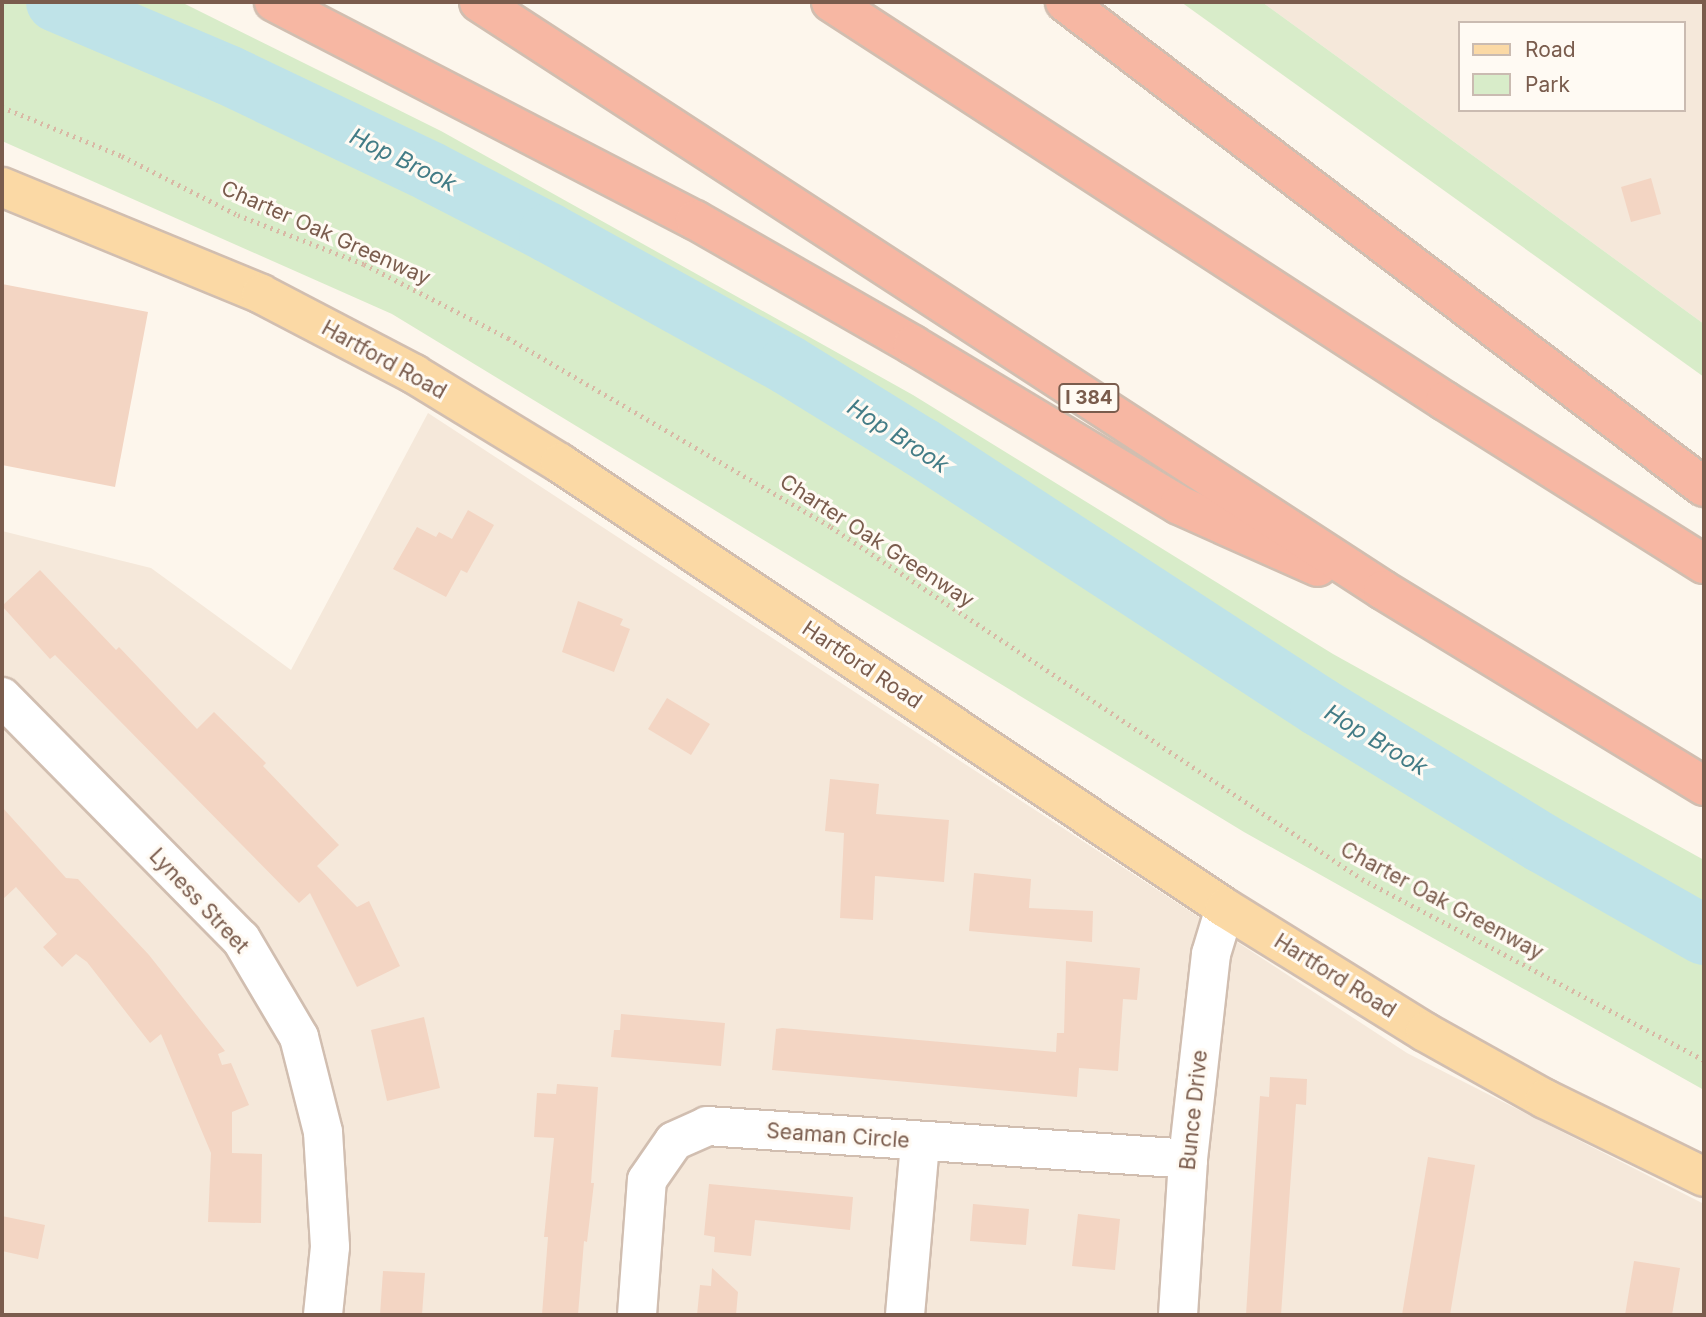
<!DOCTYPE html>
<html>
<head>
<meta charset="utf-8">
<style>
  body { margin:0 }
  #map { position:relative; width:1706px; height:1317px; overflow:hidden; background:#fdf6ec; font-family:Inter,sans-serif }
  div>[style] { position:absolute }
  .residential>* { inset:0; background:#f5e8da }
  .green>* { inset:0; background:#d8ecc9 }
  .river>* { height:60px; margin:-30px; padding:0 30px; transform-origin:30px; border-radius:30px; background:#bfe3e8 }
  .building>* { inset:0; background:#f3d5c3 }
  .path>* { height:4.5px; margin-top:-2.25px; transform-origin:0; background:repeating-linear-gradient(90deg,#d9b8a5 0 2px,transparent 0 7px) }
  .roads { filter:drop-shadow(2px 0 #d1beb0) drop-shadow(-2px 0 #d1beb0) drop-shadow(0 2px #d1beb0) drop-shadow(0 -2px #d1beb0) }
  .minor>* { height:38px; margin:-19px; padding:0 19px; transform-origin:19px; border-radius:19px; background:#fff }
  .major>* { height:38px; margin:-19px; padding:0 19px; transform-origin:19px; border-radius:19px; background:#fbd9a5 }
  .highway>* { height:38px; margin:-19px; padding:0 19px; transform-origin:19px; border-radius:19px; background:#f7b7a3 }
  span { translate:-50% -50%; white-space:nowrap; text-align:center; line-height:1.15; -webkit-text-stroke:6px #fffaf3; paint-order:stroke }
  .shield-label span { padding:2px 5px; background:#fffaf3; border:2px solid; border-radius:5px; -webkit-text-stroke-width:0 }
  .shield-label { font-size:19px; color:#7a5c4d; font-weight:700 }
  .street-label { font-size:21px; color:#7a5c4d }
  .water-label { font-size:23px; color:#437c86; font-style:italic }
  .frame { position:absolute; inset:0; border:4px solid #7a5c4d; pointer-events:none }
  .legend { position:absolute; left:1458px; top:21px; width:228px; height:91px; box-sizing:border-box; background:#fffaf3; border:2px solid #cabbb1; margin:0; padding:9px 12px; list-style:none; font-size:21px; color:#7a5c4d }
  .legend li { display:flex; align-items:center; gap:14px; height:35px }
  .legend b { width:35px; border:2px solid #cabbb1 }
</style>
</head>
<body>
<div id="map">
  <div class="residential">
    <div style="clip-path:polygon(evenodd,1262px 2px,1704px 2px,1704px 324px,1262px 2px,1459px 23px,1683px 23px,1683px 110px,1459px 110px,1459px 23px)"></div>
    <div style="clip-path:polygon(428px 413px,1407px 1053px,1704px 1204px,1704px 1315px,2px 1315px,2px 531px,151px 568px,291px 670px)"></div>
  </div>
  <div class="green">
    <div style="clip-path:polygon(2px 2px,181px 2px,441px 131px,913px 395px,1333px 654px,1704px 860px,1704px 1090px,1244px 832px,392px 314px,2px 141px)"></div>
    <div style="clip-path:polygon(1181px 2px,1262px 2px,1704px 324px,1704px 377px)"></div>
  </div>
  <div class="river">
    <div style="left:56px;top:2px;width:187px;rotate:23deg"></div>
    <div style="left:228px;top:75px;width:225px;rotate:25.5deg"></div>
    <div style="left:431px;top:172px;width:133px;rotate:27.3deg"></div>
    <div style="left:549px;top:233px;width:273px;rotate:28.9deg"></div>
    <div style="left:788px;top:365px;width:156px;rotate:31.7deg"></div>
    <div style="left:921px;top:447px;width:476px;rotate:33.1deg"></div>
    <div style="left:1320px;top:707px;width:260px;rotate:31.5deg"></div>
    <div style="left:1542px;top:843px;width:186px;rotate:29.6deg"></div>
  </div>
  <div class="building">
    <div style="clip-path:polygon(1651px 178px,1661px 214px,1631px 222px,1621px 187px)"></div>
    <div style="clip-path:polygon(2px 284px,148px 312px,115px 487px,2px 465px)"></div>
    <div style="clip-path:polygon(468px 510px,494px 525px,467px 573px,461px 570px,446px 597px,393px 569px,417px 527px,436px 537px,439px 532px,452px 539px)"></div>
    <div style="clip-path:polygon(40px 570px,116px 650px,119px 647px,197px 729px,214px 712px,266px 763px,263px 766px,339px 845px,317px 866px,357px 907px,369px 901px,400px 966px,357px 987px,310px 893px,299px 903px,55px 655px,50px 659px,2px 606px)"></div>
    <div style="clip-path:polygon(578px 601px,623px 619px,620px 625px,630px 629px,614px 672px,562px 652px)"></div>
    <div style="clip-path:polygon(667px 698px,710px 724px,691px 755px,648px 729px)"></div>
    <div style="clip-path:polygon(830px 779px,879px 784px,876px 814px,949px 820px,944px 882px,875px 876px,873px 920px,840px 918px,844px 833px,825px 831px)"></div>
    <div style="clip-path:polygon(2px 807px,66px 878px,78px 879px,149px 955px,225px 1051px,218px 1054px,222px 1065px,231px 1063px,249px 1105px,232px 1112px,232px 1153px,262px 1154px,261px 1223px,208px 1222px,211px 1153px,161px 1034px,150px 1043px,87px 962px,76px 954px,62px 967px,43px 947px,57px 934px,16px 887px,2px 900px)"></div>
    <div style="clip-path:polygon(974px 873px,1031px 879px,1029px 908px,1093px 911px,1092px 942px,969px 931px)"></div>
    <div style="clip-path:polygon(1066px 961px,1140px 968px,1137px 1000px,1123px 999px,1118px 1071px,1079px 1068px,1077px 1097px,772px 1070px,776px 1029px,782px 1028px,1056px 1052px,1057px 1033px,1064px 1033px)"></div>
    <div style="clip-path:polygon(621px 1014px,725px 1023px,721px 1066px,611px 1057px,614px 1030px,620px 1030px)"></div>
    <div style="clip-path:polygon(424px 1017px,440px 1088px,387px 1101px,371px 1030px)"></div>
    <div style="clip-path:polygon(1270px 1077px,1307px 1079px,1306px 1105px,1296px 1104px,1281px 1315px,1246px 1315px,1260px 1096px,1269px 1097px)"></div>
    <div style="clip-path:polygon(557px 1084px,598px 1087px,591px 1183px,594px 1183px,587px 1242px,584px 1241px,578px 1315px,542px 1315px,548px 1237px,544px 1237px,554px 1138px,534px 1137px,537px 1093px,556px 1094px)"></div>
    <div style="clip-path:polygon(1428px 1157px,1475px 1165px,1450px 1315px,1402px 1315px)"></div>
    <div style="clip-path:polygon(709px 1184px,853px 1197px,850px 1230px,755px 1220px,751px 1256px,714px 1252px,715px 1237px,704px 1235px)"></div>
    <div style="clip-path:polygon(973px 1204px,1029px 1209px,1026px 1245px,970px 1241px)"></div>
    <div style="clip-path:polygon(1078px 1214px,1120px 1219px,1115px 1270px,1072px 1266px)"></div>
    <div style="clip-path:polygon(2px 1216px,45px 1225px,38px 1259px,2px 1251px)"></div>
    <div style="clip-path:polygon(1634px 1261px,1680px 1268px,1672px 1315px,1625px 1315px)"></div>
    <div style="clip-path:polygon(712px 1268px,738px 1292px,736px 1315px,697px 1315px,700px 1285px,711px 1286px)"></div>
    <div style="clip-path:polygon(383px 1271px,425px 1273px,422px 1315px,380px 1315px)"></div>
  </div>
  <div class="path">
    <div style="left:2px;top:107px;width:130px;rotate:22.2deg"></div>
    <div style="left:122px;top:156px;width:130px;rotate:27deg"></div>
    <div style="left:238px;top:215px;width:135px;rotate:21.3deg"></div>
    <div style="left:364px;top:264px;width:162px;rotate:27.2deg"></div>
    <div style="left:508px;top:338px;width:374px;rotate:30.3deg"></div>
    <div style="left:831px;top:527px;width:637px;rotate:33.54deg"></div>
    <div style="left:1362px;top:879px;width:387px;rotate:27.9deg"></div>
  </div>
  <div class="roads">
    <div class="minor">
      <div style="left:2px;top:697px;width:340px;rotate:45.4deg"></div>
      <div style="left:241px;top:939px;width:114px;rotate:59.4deg"></div>
      <div style="left:299px;top:1037px;width:98px;rotate:75.8deg"></div>
      <div style="left:323px;top:1132px;width:115px;rotate:86.5deg"></div>
      <div style="left:330px;top:1247px;width:68px;rotate:95.9deg"></div>
      <div style="left:637px;top:1315px;width:135px;rotate:-85.8deg"></div>
      <div style="left:647px;top:1180px;width:47px;rotate:-55.3deg"></div>
      <div style="left:674px;top:1141px;width:36px;rotate:-24deg"></div>
      <div style="left:707px;top:1126px;width:482px;rotate:3.9deg"></div>
      <div style="left:905px;top:1315px;width:174px;rotate:-85deg"></div>
      <div style="left:1178px;top:1315px;width:156px;rotate:-86.3deg"></div>
      <div style="left:1188px;top:1159px;width:206px;rotate:-83.6deg"></div>
      <div style="left:1211px;top:954px;width:48px;rotate:-73.1deg"></div>
    </div>
    <div class="major">
      <div style="left:2px;top:187px;width:280px;rotate:22.4deg"></div>
      <div style="left:261px;top:294px;width:173px;rotate:27.6deg"></div>
      <div style="left:414px;top:374px;width:171px;rotate:31.4deg"></div>
      <div style="left:560px;top:463px;width:800px;rotate:33.79deg"></div>
      <div style="left:1225px;top:908px;width:235px;rotate:31.8deg"></div>
      <div style="left:1425px;top:1032px;width:137px;rotate:29.2deg"></div>
      <div style="left:1545px;top:1099px;width:177px;rotate:26.1deg"></div>
    </div>
    <div class="highway">
      <div style="left:274px;top:2px;width:474px;rotate:27.4deg"></div>
      <div style="left:695px;top:220px;width:251px;rotate:29.8deg"></div>
      <div style="left:913px;top:345px;width:310px;rotate:31deg"></div>
      <div style="left:1179px;top:505px;width:152px;rotate:24deg"></div>
      <div style="left:479px;top:2px;width:1078px;rotate:33.04deg"></div>
      <div style="left:1383px;top:590px;width:376px;rotate:31.4deg"></div>
      <div style="left:831px;top:2px;width:732px;rotate:33.02deg"></div>
      <div style="left:1445px;top:401px;width:306px;rotate:32.2deg"></div>
      <div style="left:1065px;top:2px;width:802px;rotate:37.2deg"></div>
    </div>
  </div>
  <div class="shield-label">
    <span style="left:1089px;top:398px">I 384</span>
  </div>
  <div class="street-label">
    <span style="left:326px;top:233px;rotate:24deg">Charter Oak Greenway</span>
    <span style="left:384px;top:360px;rotate:29deg">Hartford Road</span>
    <span style="left:877px;top:541px;rotate:33deg">Charter Oak Greenway</span>
    <span style="left:862px;top:665px;rotate:34deg">Hartford Road</span>
    <span style="left:199px;top:901px;rotate:47deg">Lyness Street</span>
    <span style="left:1442px;top:901px;rotate:28deg">Charter Oak Greenway</span>
    <span style="left:1335px;top:976px;rotate:32deg">Hartford Road</span>
    <span style="left:1194px;top:1110px;rotate:-84deg">Bunce Drive</span>
    <span style="left:838px;top:1136px;rotate:4deg">Seaman Circle</span>
  </div>
  <div class="water-label">
    <span style="left:403px;top:160px;rotate:26deg">Hop Brook</span>
    <span style="left:898px;top:436px;rotate:33deg">Hop Brook</span>
    <span style="left:1376px;top:740px;rotate:31deg">Hop Brook</span>
  </div>
  <div class="frame"></div>
  <ul class="legend">
  <li><b style="height:9px;background:#fbd9a5"></b>Road</li>
  <li><b style="height:19px;background:#d8ecc9"></b>Park</li>
  </ul>
</div>
</body>
</html>
